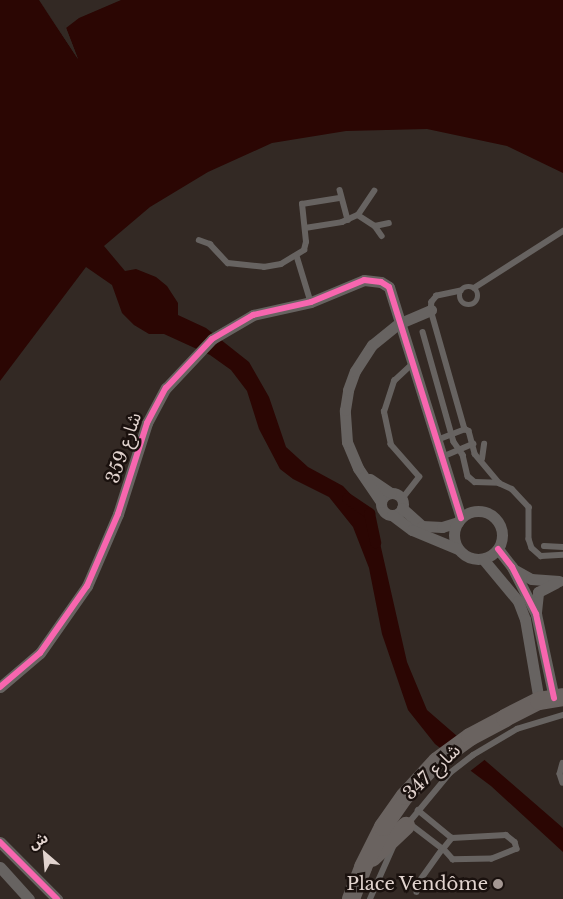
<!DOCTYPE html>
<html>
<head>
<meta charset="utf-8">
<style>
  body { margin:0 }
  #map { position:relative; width:563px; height:899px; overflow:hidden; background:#332924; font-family:"Libre Baskerville","Noto Sans Arabic",serif }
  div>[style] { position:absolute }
  .water>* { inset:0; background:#2b0603 }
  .pier>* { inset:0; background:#332924 }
  .canal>* { height:11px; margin:-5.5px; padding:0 5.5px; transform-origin:5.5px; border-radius:5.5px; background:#2b0603 }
  .lane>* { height:5.5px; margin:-2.75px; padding:0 2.75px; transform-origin:2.75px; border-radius:2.75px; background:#676361 }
  .lane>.ring { margin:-2.75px; padding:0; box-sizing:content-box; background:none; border:5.5px solid #676361; border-radius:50% }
  .street>* { height:11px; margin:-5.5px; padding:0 5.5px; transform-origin:5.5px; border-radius:5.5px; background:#676361 }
  .street>.ring { margin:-5.5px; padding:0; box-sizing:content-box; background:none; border:11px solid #676361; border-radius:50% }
  .primary>* { height:18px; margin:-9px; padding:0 9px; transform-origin:9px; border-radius:9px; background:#6a6360 }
  .street-bridge>* { height:11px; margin:-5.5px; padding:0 5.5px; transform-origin:5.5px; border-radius:5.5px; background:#676361 }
  .cycleway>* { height:6px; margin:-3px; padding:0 3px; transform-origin:3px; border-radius:3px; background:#f766af }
  .dots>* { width:14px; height:14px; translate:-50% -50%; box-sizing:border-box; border:2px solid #1a110e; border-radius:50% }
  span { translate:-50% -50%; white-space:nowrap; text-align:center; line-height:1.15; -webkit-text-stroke:5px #1a110e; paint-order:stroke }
  .street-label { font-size:18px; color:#e2d4cf }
  .poi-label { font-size:18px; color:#e2d4cf }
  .right { translate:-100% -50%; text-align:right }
  .north { position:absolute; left:20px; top:829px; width:50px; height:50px; -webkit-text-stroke:4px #1a110e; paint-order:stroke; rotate:333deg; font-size:14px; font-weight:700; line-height:20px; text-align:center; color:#e2d4cf }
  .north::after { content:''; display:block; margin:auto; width:18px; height:22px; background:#e2d4cf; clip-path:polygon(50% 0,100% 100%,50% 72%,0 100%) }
</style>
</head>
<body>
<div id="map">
  <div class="water">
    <div style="clip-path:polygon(0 0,39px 0,78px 59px,66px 28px,79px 18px,121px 0,563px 0,563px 173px,507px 146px,427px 129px,346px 131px,272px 143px,208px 172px,150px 207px,104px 246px,125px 271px,136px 269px,156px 277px,167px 286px,178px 303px,178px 315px,206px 328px,249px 362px,269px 397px,286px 447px,308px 467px,343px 486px,355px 499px,380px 543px,407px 662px,427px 710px,563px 828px,563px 852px,491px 786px,435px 744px,408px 710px,382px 634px,369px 568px,353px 527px,329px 497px,293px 479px,280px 469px,259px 429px,247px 391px,231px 370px,210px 355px,164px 334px,149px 334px,134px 325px,122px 313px,112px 285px,86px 267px,0 381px)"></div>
  </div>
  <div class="pier">
    <div style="clip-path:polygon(39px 0,77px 56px,64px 32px,65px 25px,78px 59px)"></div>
    <div style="clip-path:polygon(458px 735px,487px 758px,469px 772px,440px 750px)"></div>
  </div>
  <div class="canal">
    <div style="left:347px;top:498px;width:27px;rotate:34deg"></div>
    <div style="left:369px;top:513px;width:30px;rotate:78deg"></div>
  </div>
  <div class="lane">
    <div style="left:340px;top:190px;width:31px;rotate:75deg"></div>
    <div style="left:358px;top:215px;width:20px;rotate:33deg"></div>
    <div style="left:375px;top:226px;width:12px;rotate:55deg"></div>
    <div style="left:375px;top:226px;width:14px;rotate:-12deg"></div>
    <div style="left:305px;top:228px;width:37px;rotate:-9deg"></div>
    <div style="left:342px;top:222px;width:17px;rotate:-24deg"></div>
    <div style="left:358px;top:215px;width:29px;rotate:-56deg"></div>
    <div style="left:199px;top:240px;width:12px;rotate:20deg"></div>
    <div style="left:210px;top:244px;width:26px;rotate:47deg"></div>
    <div style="left:228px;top:263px;width:36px;rotate:6deg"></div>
    <div style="left:264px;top:267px;width:17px;rotate:-10deg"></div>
    <div style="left:281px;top:264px;width:27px;rotate:-31deg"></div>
    <div style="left:304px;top:250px;width:8px;rotate:-76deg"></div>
    <div style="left:306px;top:242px;width:38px;rotate:-96deg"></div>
    <div style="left:302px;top:204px;width:39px;rotate:-9deg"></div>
    <div style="left:297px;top:256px;width:48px;rotate:73.1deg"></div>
    <div class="ring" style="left:460px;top:287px;width:12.5px;height:12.5px"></div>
    <div style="left:474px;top:288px;width:106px;rotate:-32.6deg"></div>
    <div style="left:461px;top:291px;width:25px;rotate:168deg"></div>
    <div style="left:437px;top:296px;width:8px;rotate:130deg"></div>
    <div style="left:432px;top:302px;width:8px;rotate:97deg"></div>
    <div style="left:431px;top:310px;width:124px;rotate:74.1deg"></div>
    <div style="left:423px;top:332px;width:114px;rotate:74.3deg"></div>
    <div style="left:454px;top:442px;width:16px;rotate:55deg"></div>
    <div style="left:463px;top:455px;width:22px;rotate:77deg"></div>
    <div style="left:468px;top:476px;width:9px;rotate:41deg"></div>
    <div style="left:475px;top:482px;width:24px;rotate:2deg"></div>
    <div style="left:437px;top:440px;width:30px;rotate:-21deg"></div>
    <div style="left:465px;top:429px;width:4px;rotate:27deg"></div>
    <div style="left:469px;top:431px;width:24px;rotate:75deg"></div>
    <div style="left:475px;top:454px;width:38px;rotate:50deg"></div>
    <div style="left:499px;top:483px;width:14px;rotate:25deg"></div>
    <div style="left:512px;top:489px;width:25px;rotate:47deg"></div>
    <div style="left:529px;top:507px;width:32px;rotate:90deg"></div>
    <div style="left:529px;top:539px;width:9px;rotate:72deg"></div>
    <div style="left:532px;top:548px;width:12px;rotate:42deg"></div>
    <div style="left:541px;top:556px;width:22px;rotate:-3deg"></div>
    <div style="left:442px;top:457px;width:34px;rotate:-23deg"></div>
    <div style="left:482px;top:459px;width:15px;rotate:-82deg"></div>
    <div style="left:402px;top:499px;width:28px;rotate:-52deg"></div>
    <div style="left:419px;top:477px;width:43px;rotate:-131.2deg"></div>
    <div style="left:391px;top:445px;width:34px;rotate:-102deg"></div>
    <div style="left:384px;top:412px;width:33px;rotate:-72deg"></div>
    <div style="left:394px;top:381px;width:26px;rotate:-43deg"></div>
    <div style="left:544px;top:546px;width:19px;rotate:3deg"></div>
    <div style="left:563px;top:763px;width:11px;rotate:105deg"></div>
    <div style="left:560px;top:774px;width:9px;rotate:72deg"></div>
    <div style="left:418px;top:810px;width:44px;rotate:39.5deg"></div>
    <div style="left:409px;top:823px;width:43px;rotate:37.4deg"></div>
    <div style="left:443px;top:849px;width:43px;rotate:125.5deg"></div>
    <div style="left:418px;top:884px;width:8px;rotate:97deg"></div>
    <div style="left:407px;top:825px;width:67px;rotate:-50.4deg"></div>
    <div style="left:450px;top:773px;width:29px;rotate:-38deg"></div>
    <div style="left:473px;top:755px;width:51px;rotate:-30.6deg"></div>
    <div style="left:517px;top:729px;width:48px;rotate:-16.9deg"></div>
    <div style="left:506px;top:835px;width:11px;rotate:38deg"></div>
    <div style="left:515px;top:842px;width:7px;rotate:74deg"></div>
    <div style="left:517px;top:849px;width:27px;rotate:158deg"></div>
    <div style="left:492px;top:859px;width:39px;rotate:179deg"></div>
    <div style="left:453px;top:860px;width:15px;rotate:-132deg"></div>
    <div style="left:443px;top:849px;width:14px;rotate:-51deg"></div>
    <div style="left:452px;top:838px;width:54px;rotate:-3.2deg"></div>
    <div style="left:370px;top:899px;width:57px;rotate:-66.1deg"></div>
  </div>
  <div class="street">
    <div class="ring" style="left:381px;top:493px;width:11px;height:11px"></div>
    <div style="left:402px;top:508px;width:27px;rotate:42deg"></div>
    <div style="left:422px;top:526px;width:20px;rotate:3deg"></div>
    <div style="left:442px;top:527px;width:17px;rotate:-17deg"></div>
    <div class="ring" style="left:454px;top:511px;width:37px;height:37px"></div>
    <div style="left:392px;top:515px;width:25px;rotate:37deg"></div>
    <div style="left:412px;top:530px;width:50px;rotate:22.4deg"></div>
    <div style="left:498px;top:549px;width:23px;rotate:52deg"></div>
    <div style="left:512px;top:567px;width:53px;rotate:62.9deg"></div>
    <div style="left:536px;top:614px;width:86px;rotate:77.9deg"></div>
    <div style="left:483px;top:559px;width:55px;rotate:50.2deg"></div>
    <div style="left:518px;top:601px;width:19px;rotate:69deg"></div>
    <div style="left:525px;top:619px;width:83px;rotate:80.3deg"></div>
    <div style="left:515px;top:570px;width:18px;rotate:29deg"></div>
    <div style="left:531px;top:579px;width:28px;rotate:4deg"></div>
    <div style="left:536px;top:612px;width:20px;rotate:-84deg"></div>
    <div style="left:538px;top:592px;width:20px;rotate:-27deg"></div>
    <div style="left:0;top:687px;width:52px;rotate:-40.4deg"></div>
    <div style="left:40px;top:653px;width:82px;rotate:-55deg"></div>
    <div style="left:87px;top:586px;width:78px;rotate:-66.7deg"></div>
    <div style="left:118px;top:514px;width:96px;rotate:-72.3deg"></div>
    <div style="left:147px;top:423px;width:40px;rotate:-62deg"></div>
    <div style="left:166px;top:388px;width:67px;rotate:-46.8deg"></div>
    <div style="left:212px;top:339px;width:48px;rotate:-30.3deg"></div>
    <div style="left:253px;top:315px;width:59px;rotate:-12.6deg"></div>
    <div style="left:311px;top:302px;width:57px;rotate:-22.5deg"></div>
    <div style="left:364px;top:280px;width:17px;rotate:7deg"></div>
    <div style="left:381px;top:282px;width:9px;rotate:32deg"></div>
    <div style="left:389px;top:287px;width:242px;rotate:72.7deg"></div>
    <div style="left:0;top:842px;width:81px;rotate:45deg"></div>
    <div style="left:0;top:867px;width:43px;rotate:47.8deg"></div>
  </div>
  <div class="primary">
    <div style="left:372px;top:858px;width:47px;rotate:-43.3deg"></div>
    <div style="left:351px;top:899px;width:34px;rotate:-69deg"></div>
    <div style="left:363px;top:867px;width:45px;rotate:-63.4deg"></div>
    <div style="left:383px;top:827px;width:38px;rotate:-55deg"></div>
    <div style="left:405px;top:796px;width:47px;rotate:-47.6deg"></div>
    <div style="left:437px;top:761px;width:41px;rotate:-36deg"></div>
    <div style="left:470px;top:737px;width:40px;rotate:-28deg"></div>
    <div style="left:505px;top:718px;width:38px;rotate:-27deg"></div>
    <div style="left:539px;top:701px;width:24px;rotate:-9deg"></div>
  </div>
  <div class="street-bridge">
    <div style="left:370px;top:479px;width:25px;rotate:34deg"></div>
    <div style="left:381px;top:502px;width:41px;rotate:-124.1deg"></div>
    <div style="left:358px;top:468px;width:28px;rotate:-113deg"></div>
    <div style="left:347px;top:442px;width:32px;rotate:-94deg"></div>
    <div style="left:345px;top:410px;width:20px;rotate:-81deg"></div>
    <div style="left:348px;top:390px;width:20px;rotate:-70deg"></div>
    <div style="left:355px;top:371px;width:31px;rotate:-57deg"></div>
    <div style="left:372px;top:345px;width:33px;rotate:-39deg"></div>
    <div style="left:398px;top:324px;width:36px;rotate:-23deg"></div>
  </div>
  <div class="cycleway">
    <div style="left:498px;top:549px;width:23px;rotate:52deg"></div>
    <div style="left:512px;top:567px;width:53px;rotate:62.9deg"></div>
    <div style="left:536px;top:614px;width:86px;rotate:77.9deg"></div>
    <div style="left:0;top:687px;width:52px;rotate:-40.4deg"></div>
    <div style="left:40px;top:653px;width:82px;rotate:-55deg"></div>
    <div style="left:87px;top:586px;width:78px;rotate:-66.7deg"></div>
    <div style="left:118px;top:514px;width:96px;rotate:-72.3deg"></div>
    <div style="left:147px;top:423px;width:40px;rotate:-62deg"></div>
    <div style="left:166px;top:388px;width:67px;rotate:-46.8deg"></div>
    <div style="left:212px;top:339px;width:48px;rotate:-30.3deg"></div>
    <div style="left:253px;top:315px;width:59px;rotate:-12.6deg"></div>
    <div style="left:311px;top:302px;width:57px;rotate:-22.5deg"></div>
    <div style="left:364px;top:280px;width:17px;rotate:7deg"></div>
    <div style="left:381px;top:282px;width:9px;rotate:32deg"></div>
    <div style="left:389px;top:287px;width:242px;rotate:72.7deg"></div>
    <div style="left:0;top:842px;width:81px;rotate:45deg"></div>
  </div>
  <div class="dots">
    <div style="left:498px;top:884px;background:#a59893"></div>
  </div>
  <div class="street-label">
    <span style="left:124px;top:448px;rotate:-71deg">شارع 359</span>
    <span style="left:432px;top:772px;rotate:-44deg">شارع 347</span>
  </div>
  <div class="poi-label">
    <span class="right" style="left:488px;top:884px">Place Vendôme</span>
  </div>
  <div class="north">ش</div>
</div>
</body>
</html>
